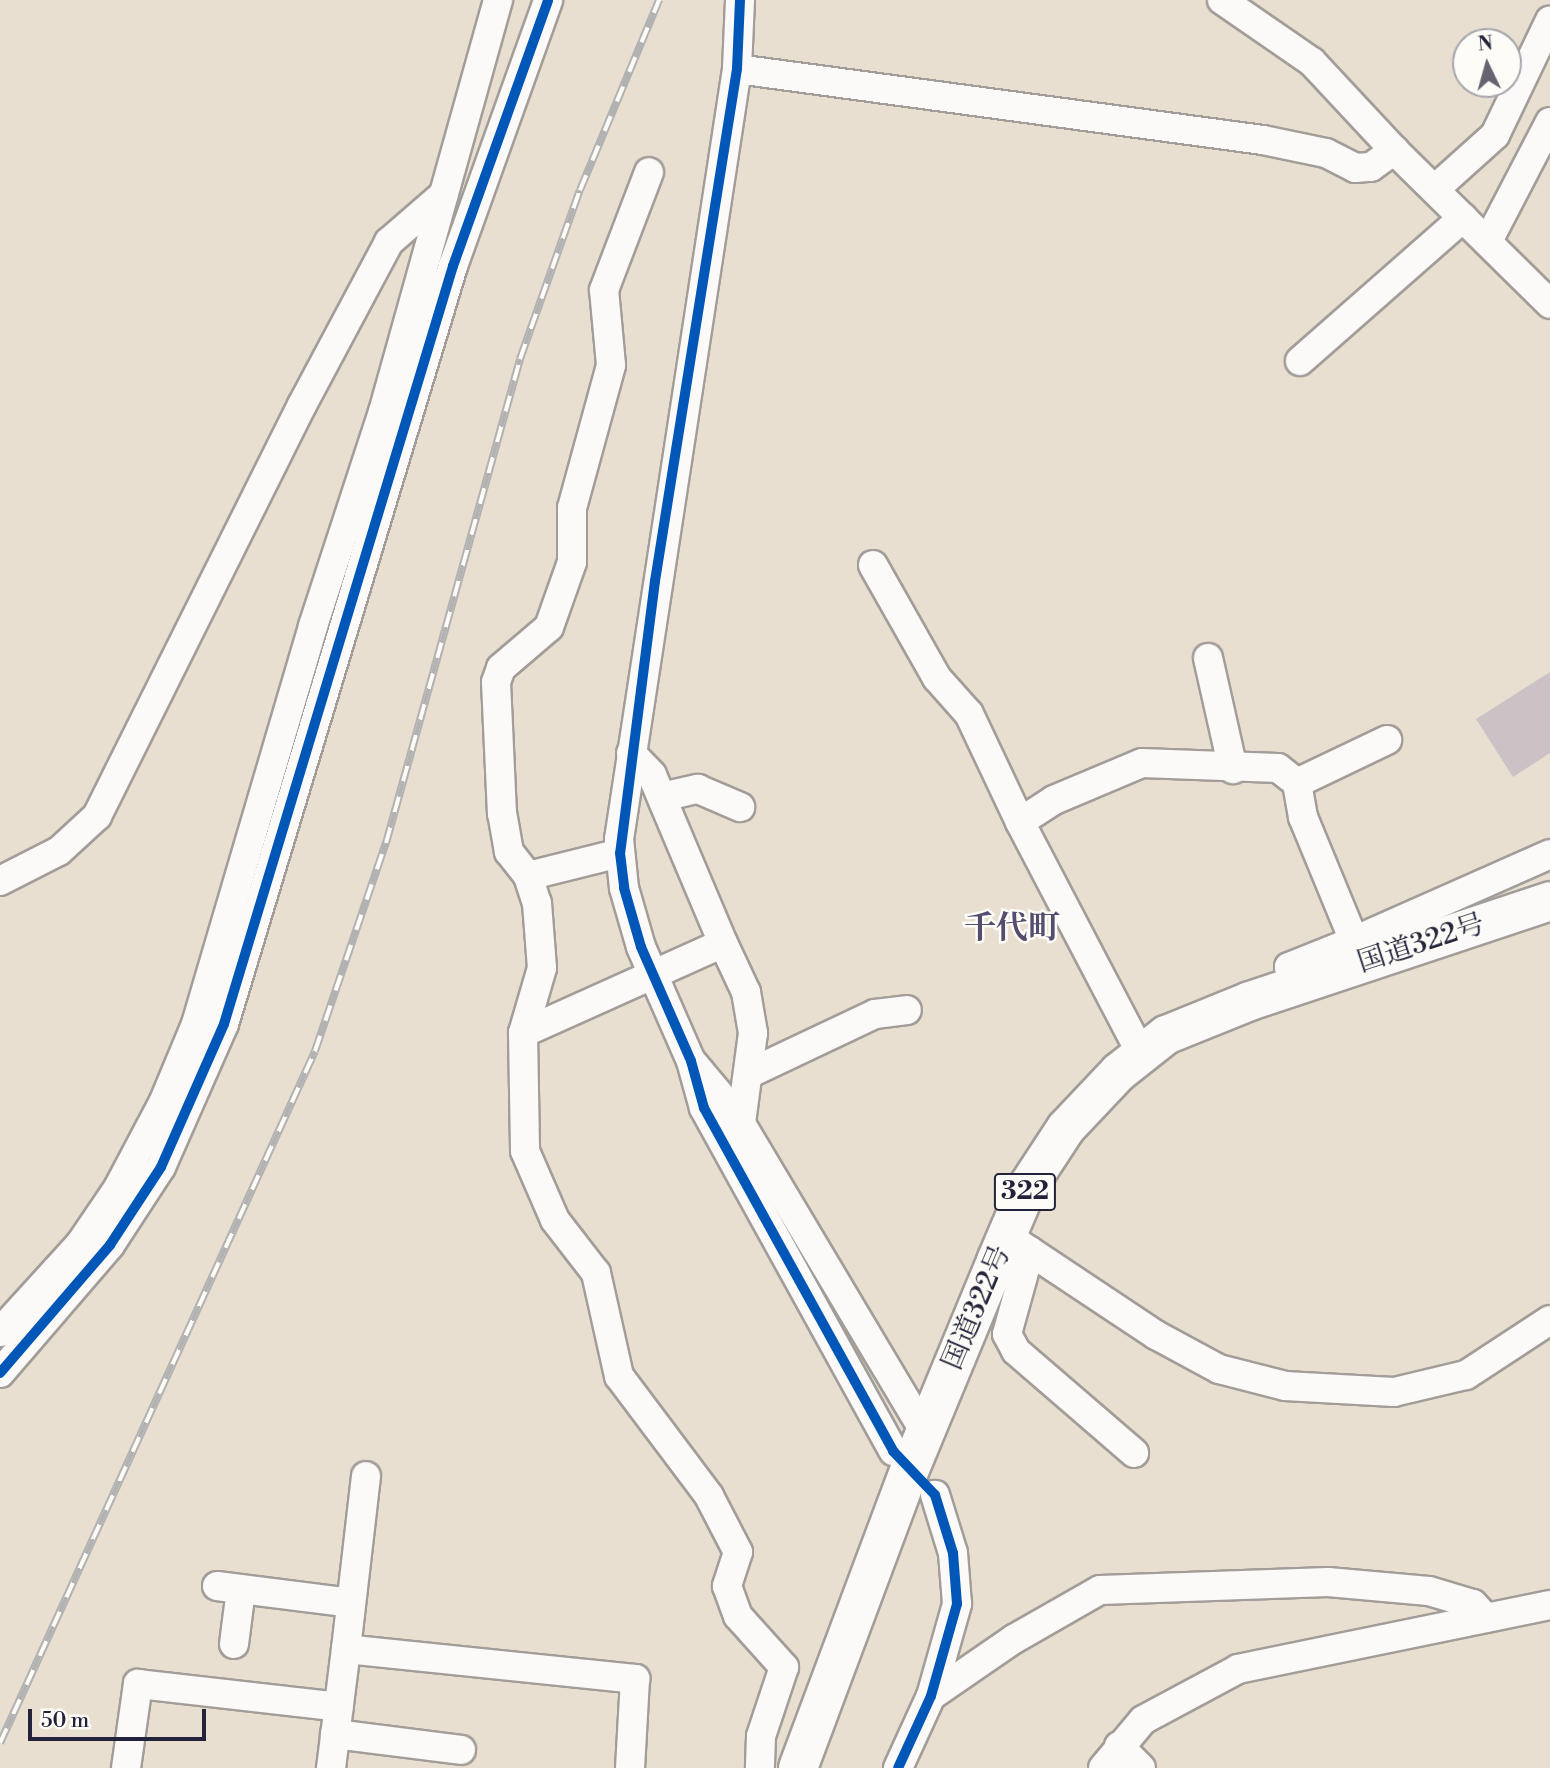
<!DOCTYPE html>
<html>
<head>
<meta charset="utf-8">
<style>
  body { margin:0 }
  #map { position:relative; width:1550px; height:1768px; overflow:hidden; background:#e8dfd0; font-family:"Libre Bodoni","Noto Serif JP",serif }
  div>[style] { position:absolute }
  .building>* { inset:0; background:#cbc2c6 }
  .roads { filter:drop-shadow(2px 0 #a29d98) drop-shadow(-2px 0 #a29d98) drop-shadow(0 2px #a29d98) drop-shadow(0 -2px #a29d98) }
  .minor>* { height:28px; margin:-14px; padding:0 14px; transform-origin:14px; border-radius:14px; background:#fcfaf8 }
  .highway>* { height:38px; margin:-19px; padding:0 19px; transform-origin:19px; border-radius:19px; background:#fcfaf8 }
  .rail>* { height:8px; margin-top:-4px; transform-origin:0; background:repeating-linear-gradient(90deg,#fdfcf7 0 16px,#b3b2b3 0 32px); box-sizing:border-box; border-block:2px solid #b3b2b3 }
  .cycleway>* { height:10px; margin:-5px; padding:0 5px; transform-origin:5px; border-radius:5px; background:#0057b8 }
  span { translate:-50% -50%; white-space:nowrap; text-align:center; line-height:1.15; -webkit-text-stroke:5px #fdfcf7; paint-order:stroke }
  .shield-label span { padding:2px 5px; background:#fdfcf7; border:2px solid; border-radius:5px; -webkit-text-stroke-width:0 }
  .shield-label { font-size:26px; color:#22223b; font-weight:700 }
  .street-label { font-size:28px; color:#22223b }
  .quarter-label { font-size:32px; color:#554c6f; font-weight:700 }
  .north { position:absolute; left:1452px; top:28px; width:70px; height:70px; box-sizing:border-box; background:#fdfcf7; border:2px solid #a5a5ac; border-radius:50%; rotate:355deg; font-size:19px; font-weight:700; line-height:28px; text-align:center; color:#22223b }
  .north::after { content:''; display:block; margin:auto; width:24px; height:32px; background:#67646f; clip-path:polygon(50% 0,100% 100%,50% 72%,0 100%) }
  .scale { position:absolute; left:28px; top:1709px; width:178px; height:32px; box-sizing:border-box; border:4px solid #22223b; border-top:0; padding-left:9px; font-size:21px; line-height:24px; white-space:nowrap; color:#22223b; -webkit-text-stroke:5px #fdfcf7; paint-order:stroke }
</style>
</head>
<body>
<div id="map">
  <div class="building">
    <div style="clip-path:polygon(1550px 672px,1550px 753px,1513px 777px,1476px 719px)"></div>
  </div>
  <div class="roads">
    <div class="minor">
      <div style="left:740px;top:0;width:69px;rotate:92.5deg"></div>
      <div style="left:737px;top:69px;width:779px;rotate:98.71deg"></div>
      <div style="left:619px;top:839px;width:49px;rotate:84.2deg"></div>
      <div style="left:624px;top:888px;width:61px;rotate:73.9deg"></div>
      <div style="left:641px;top:947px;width:124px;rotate:66.3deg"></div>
      <div style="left:691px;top:1061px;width:49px;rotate:74.5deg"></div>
      <div style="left:704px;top:1108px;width:392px;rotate:61.1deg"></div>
      <div style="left:1222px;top:0;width:109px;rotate:34.6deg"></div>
      <div style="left:1312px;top:62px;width:120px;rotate:47deg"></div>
      <div style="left:1394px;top:150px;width:219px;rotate:44.6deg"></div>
      <div style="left:737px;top:69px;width:531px;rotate:7.69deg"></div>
      <div style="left:1263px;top:140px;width:64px;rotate:11.7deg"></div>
      <div style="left:1326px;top:153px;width:33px;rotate:27deg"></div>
      <div style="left:1355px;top:168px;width:16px;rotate:-4deg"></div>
      <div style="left:1371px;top:167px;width:29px;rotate:-36deg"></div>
      <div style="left:1435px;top:189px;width:81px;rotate:-42deg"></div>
      <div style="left:1495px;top:135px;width:127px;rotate:-64.4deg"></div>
      <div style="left:1488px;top:241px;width:134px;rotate:-62.5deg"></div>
      <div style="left:1300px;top:361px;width:217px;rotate:-41.3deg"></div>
      <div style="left:873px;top:565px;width:130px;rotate:60.5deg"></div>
      <div style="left:937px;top:678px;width:48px;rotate:48.4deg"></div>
      <div style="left:969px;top:714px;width:119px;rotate:64.7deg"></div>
      <div style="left:1020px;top:822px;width:263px;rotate:62.4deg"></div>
      <div style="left:1208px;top:658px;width:114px;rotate:77.3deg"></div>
      <div style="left:631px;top:753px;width:30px;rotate:46deg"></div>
      <div style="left:652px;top:775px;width:182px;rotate:67.1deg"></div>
      <div style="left:1297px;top:783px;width:35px;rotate:80deg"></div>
      <div style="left:1303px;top:817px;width:134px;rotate:67.6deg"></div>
      <div style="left:1354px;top:941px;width:70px;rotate:158.2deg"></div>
      <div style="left:1289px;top:967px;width:20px;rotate:66deg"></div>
      <div style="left:662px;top:797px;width:37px;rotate:-13deg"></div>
      <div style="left:698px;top:789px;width:46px;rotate:23.2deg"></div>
      <div style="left:1020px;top:822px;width:40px;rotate:-32.9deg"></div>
      <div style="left:1054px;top:800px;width:95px;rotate:-22.8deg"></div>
      <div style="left:1142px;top:763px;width:136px;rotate:2.1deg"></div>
      <div style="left:1278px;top:768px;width:24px;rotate:38deg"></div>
      <div style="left:1297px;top:783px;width:100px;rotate:-25.5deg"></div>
      <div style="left:620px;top:853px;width:95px;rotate:166deg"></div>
      <div style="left:528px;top:876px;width:28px;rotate:72deg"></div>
      <div style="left:537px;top:903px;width:65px;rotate:85.6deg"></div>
      <div style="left:542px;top:968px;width:68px;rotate:106.3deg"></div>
      <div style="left:523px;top:1033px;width:118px;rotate:89deg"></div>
      <div style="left:525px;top:1151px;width:75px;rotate:66.5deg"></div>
      <div style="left:555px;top:1220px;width:67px;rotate:52.3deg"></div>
      <div style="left:596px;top:1273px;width:106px;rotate:77.4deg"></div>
      <div style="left:619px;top:1376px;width:150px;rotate:53.1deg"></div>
      <div style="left:709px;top:1496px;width:63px;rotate:62.6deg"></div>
      <div style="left:738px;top:1552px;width:36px;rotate:108deg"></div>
      <div style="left:727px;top:1586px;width:32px;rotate:70deg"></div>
      <div style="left:738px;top:1616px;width:69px;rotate:48deg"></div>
      <div style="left:784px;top:1667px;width:73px;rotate:108.4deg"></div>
      <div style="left:761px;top:1736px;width:32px;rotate:92deg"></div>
      <div style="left:528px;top:876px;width:31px;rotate:-128deg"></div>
      <div style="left:509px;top:852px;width:39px;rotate:-100deg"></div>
      <div style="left:502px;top:814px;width:132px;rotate:-92.6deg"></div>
      <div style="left:496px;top:682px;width:15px;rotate:-70deg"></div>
      <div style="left:501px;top:668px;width:63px;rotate:-40.5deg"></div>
      <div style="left:549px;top:627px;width:69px;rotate:-70.5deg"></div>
      <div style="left:572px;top:562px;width:54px;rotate:-90deg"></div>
      <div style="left:572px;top:508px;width:148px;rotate:-74.7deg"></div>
      <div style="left:611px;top:365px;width:75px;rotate:-95.3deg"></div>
      <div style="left:604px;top:290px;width:126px;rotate:-69.1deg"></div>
      <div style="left:0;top:881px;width:66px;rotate:-27deg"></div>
      <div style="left:59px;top:851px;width:52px;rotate:-42.6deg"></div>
      <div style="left:97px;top:816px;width:459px;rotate:-63.5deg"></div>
      <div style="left:302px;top:405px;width:185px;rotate:-61.9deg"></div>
      <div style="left:389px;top:242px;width:72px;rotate:-41deg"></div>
      <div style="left:1354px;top:941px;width:214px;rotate:-23.9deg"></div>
      <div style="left:523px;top:1033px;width:219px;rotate:-24.2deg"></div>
      <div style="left:723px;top:943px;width:54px;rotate:64.9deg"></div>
      <div style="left:746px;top:992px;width:42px;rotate:80.3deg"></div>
      <div style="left:753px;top:1033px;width:91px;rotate:97.6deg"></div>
      <div style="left:693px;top:1063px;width:64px;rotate:50.1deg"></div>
      <div style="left:734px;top:1112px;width:373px;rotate:59.2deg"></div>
      <div style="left:748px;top:1074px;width:140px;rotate:-25.3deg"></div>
      <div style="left:875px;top:1014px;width:32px;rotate:-7deg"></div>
      <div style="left:1007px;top:1236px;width:179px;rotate:33.6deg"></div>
      <div style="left:1156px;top:1335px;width:72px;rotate:28.4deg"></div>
      <div style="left:1219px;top:1369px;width:68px;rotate:14.4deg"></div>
      <div style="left:1285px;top:1386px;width:109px;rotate:3.2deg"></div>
      <div style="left:1394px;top:1392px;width:74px;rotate:-13.3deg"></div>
      <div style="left:1466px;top:1375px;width:100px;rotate:-33.2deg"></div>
      <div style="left:1030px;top:1251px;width:86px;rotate:105.5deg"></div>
      <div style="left:1007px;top:1334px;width:19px;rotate:62deg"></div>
      <div style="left:1016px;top:1351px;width:156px;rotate:40.8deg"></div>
      <div style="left:0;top:1332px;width:119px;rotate:-47.7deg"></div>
      <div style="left:80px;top:1244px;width:68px;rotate:-55.8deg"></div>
      <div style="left:118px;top:1188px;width:98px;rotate:-62.1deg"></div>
      <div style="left:164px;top:1101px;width:83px;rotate:-67.4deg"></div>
      <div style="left:196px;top:1024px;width:415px;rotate:-73.6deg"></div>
      <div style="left:313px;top:626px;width:225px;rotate:-71.9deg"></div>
      <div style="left:383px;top:412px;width:428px;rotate:-74.4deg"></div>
      <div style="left:0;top:1373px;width:169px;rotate:-49.3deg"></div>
      <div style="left:110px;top:1245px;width:93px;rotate:-56.8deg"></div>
      <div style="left:161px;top:1167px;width:156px;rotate:-66.2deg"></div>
      <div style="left:224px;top:1024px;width:792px;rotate:-73.19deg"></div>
      <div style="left:453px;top:266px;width:282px;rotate:-70.3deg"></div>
      <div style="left:217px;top:1586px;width:135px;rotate:7.2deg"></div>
      <div style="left:234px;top:1644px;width:55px;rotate:-82.7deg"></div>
      <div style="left:346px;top:1649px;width:174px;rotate:-83.4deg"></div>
      <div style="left:931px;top:1696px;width:101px;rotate:-34.5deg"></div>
      <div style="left:1014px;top:1639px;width:99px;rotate:-29.7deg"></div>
      <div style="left:1100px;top:1590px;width:228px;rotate:-2deg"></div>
      <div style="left:1328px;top:1582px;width:101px;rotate:5.1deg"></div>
      <div style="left:1429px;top:1591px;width:46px;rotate:16.5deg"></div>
      <div style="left:1473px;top:1604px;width:19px;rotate:47deg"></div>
      <div style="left:335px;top:1734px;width:127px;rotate:7.2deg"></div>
      <div style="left:1119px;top:1746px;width:31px;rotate:45deg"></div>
      <div style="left:126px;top:1768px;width:85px;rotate:-81.9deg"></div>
      <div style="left:138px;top:1684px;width:202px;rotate:6.5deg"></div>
      <div style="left:331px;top:1768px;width:120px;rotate:-82.8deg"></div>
      <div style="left:346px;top:1649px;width:291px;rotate:5.9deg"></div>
      <div style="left:635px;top:1679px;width:89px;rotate:93.2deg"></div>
      <div style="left:898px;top:1768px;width:79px;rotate:-65.4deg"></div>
      <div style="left:931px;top:1696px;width:96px;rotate:-74.2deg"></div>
      <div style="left:957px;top:1604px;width:51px;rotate:-94.5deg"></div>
      <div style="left:953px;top:1553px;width:61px;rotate:-107.2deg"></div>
      <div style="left:1103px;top:1768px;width:62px;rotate:-50.2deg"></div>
      <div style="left:1143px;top:1720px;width:108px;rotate:-28.2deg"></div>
      <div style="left:1238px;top:1669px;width:318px;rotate:-11.6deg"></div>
    </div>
    <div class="highway">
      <div style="left:798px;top:1768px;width:319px;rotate:-69.5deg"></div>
      <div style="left:910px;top:1469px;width:225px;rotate:-67.5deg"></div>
      <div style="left:996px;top:1261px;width:82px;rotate:-66.9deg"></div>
      <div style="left:1028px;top:1186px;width:69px;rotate:-56.8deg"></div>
      <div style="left:1066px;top:1128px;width:77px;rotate:-46.6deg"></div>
      <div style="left:1119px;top:1072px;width:60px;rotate:-38.2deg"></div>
      <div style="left:1166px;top:1035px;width:91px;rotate:-22deg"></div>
      <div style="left:1250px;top:1001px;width:316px;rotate:-18.4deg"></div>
    </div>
  </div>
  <div class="rail">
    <div style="left:0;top:1743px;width:760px;rotate:-65.52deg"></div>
    <div style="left:315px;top:1051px;width:220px;rotate:-71.2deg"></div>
    <div style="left:386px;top:843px;width:502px;rotate:-74.52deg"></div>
    <div style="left:520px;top:359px;width:179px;rotate:-70.5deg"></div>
    <div style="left:580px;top:190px;width:206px;rotate:-67.4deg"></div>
  </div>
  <div class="cycleway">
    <div style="left:740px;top:0;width:69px;rotate:92.5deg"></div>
    <div style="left:737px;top:69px;width:519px;rotate:99.1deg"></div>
    <div style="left:655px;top:581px;width:274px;rotate:97.3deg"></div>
    <div style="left:620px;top:853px;width:35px;rotate:83deg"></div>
    <div style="left:624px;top:888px;width:61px;rotate:73.9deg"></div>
    <div style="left:641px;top:947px;width:124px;rotate:66.3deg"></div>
    <div style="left:691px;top:1061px;width:49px;rotate:74.5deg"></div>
    <div style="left:704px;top:1108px;width:392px;rotate:61.1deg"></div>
    <div style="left:893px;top:1451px;width:61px;rotate:46.3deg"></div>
    <div style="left:935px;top:1495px;width:61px;rotate:72.8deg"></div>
    <div style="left:953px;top:1553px;width:51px;rotate:85.5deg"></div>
    <div style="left:957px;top:1604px;width:96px;rotate:105.8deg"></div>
    <div style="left:931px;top:1696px;width:79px;rotate:114.6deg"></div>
    <div style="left:0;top:1373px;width:169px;rotate:-49.3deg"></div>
    <div style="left:110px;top:1245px;width:93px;rotate:-56.8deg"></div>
    <div style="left:161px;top:1167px;width:156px;rotate:-66.2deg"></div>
    <div style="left:224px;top:1024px;width:792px;rotate:-73.19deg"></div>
    <div style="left:453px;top:266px;width:282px;rotate:-70.3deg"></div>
  </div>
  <div class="shield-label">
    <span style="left:1025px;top:1192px">322</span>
  </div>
  <div class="street-label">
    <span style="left:1421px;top:944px;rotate:-18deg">国道322号</span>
    <span style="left:977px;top:1308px;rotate:-67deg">国道322号</span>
  </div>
  <div class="quarter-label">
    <span style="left:1012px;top:928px">千代町</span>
  </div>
  <div class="north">N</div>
  <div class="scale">50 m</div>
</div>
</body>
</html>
